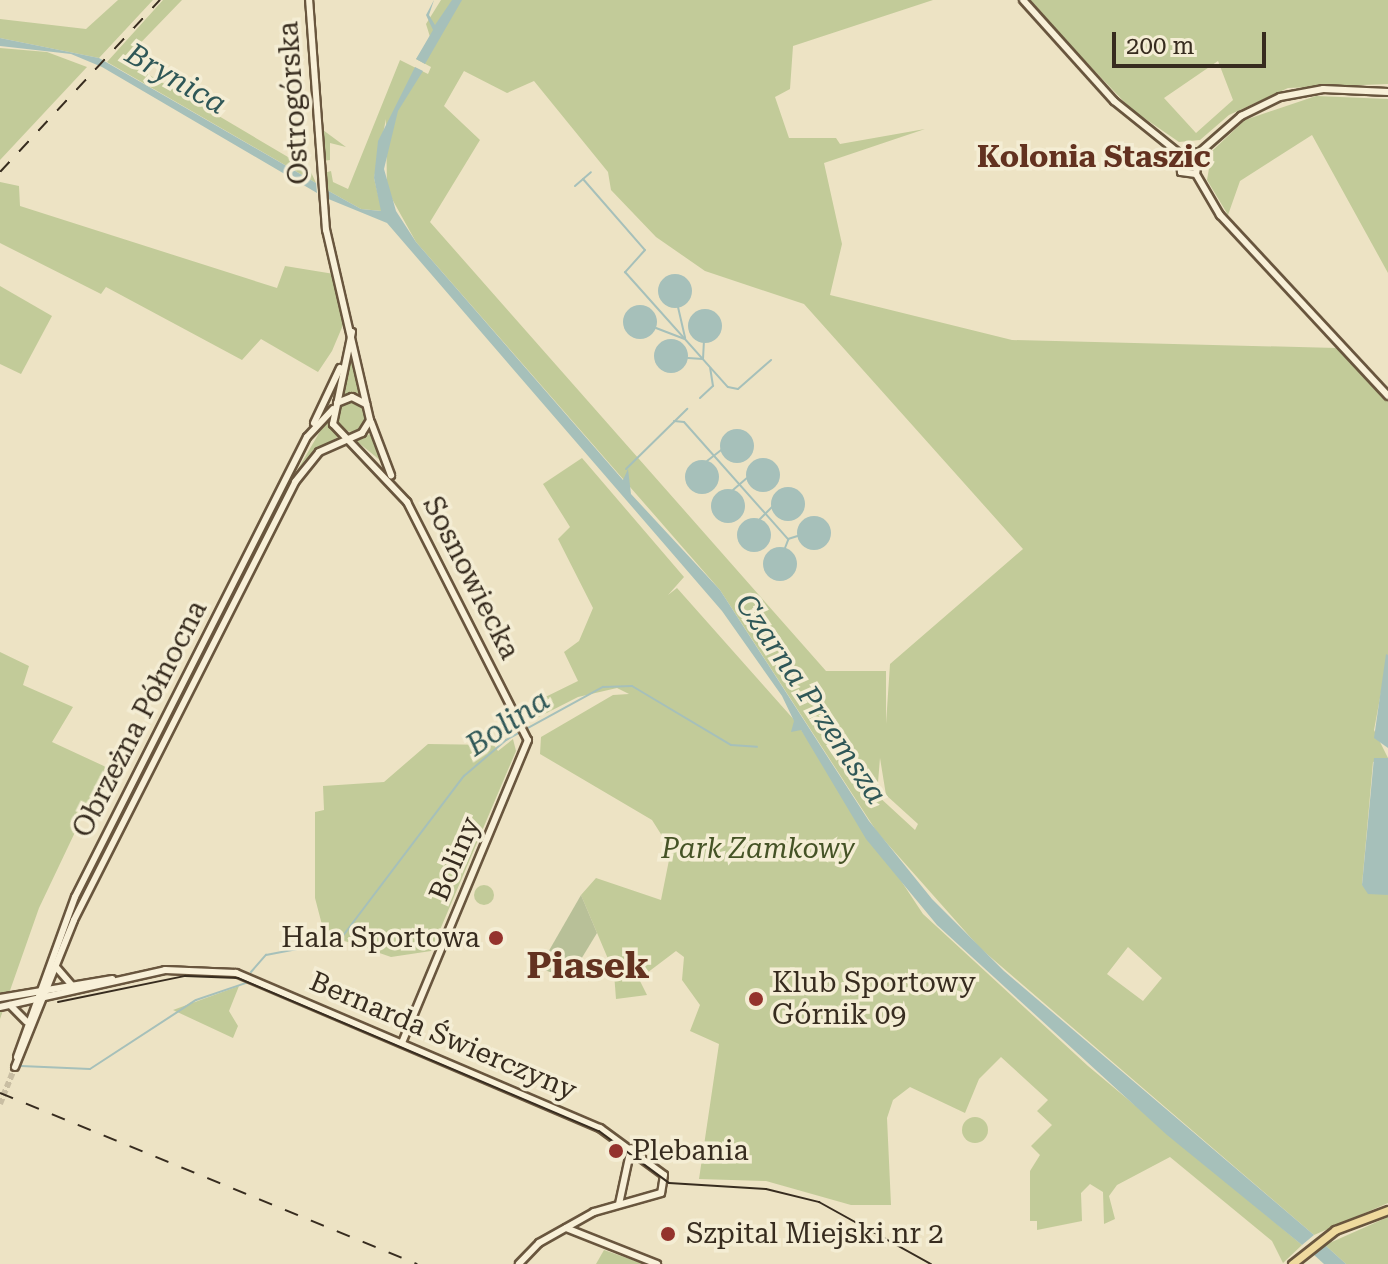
<!DOCTYPE html>
<html>
<head>
<meta charset="utf-8">
<style>
  body { margin:0 }
  #map { position:relative; width:1388px; height:1264px; overflow:hidden; background:#ede3c4; font-family:"Roboto Serif",serif }
  div>[style] { position:absolute }
  .green>* { inset:0; background:#c2cb99 }
  .round { border-radius:50% }
  .cemetery>* { inset:0; background:#b8c098 }
  .water>* { inset:0; background:#a6c0ba }
  .stream>* { height:2px; margin:-1px; padding:0 1px; transform-origin:1px; border-radius:1px; background:#a6c0ba }
  .secondary-tunnel>* { height:6px; margin-top:-3px; transform-origin:0; background:repeating-linear-gradient(90deg,#c9bea3 0 6px,transparent 0 9px) }
  .roads { filter:drop-shadow(2px 0 #69563e) drop-shadow(-2px 0 #69563e) drop-shadow(0 2px #69563e) drop-shadow(0 -2px #69563e) }
  .secondary>* { height:6px; margin:-3px; padding:0 3px; transform-origin:3px; border-radius:3px; background:#f8f0d8 }
  .primary>* { height:7px; margin:-3.5px; padding:0 3.5px; transform-origin:3.5px; border-radius:3.5px; background:#efda9e }
  .tram>* { height:2px; margin:-1px; padding:0 1px; transform-origin:1px; border-radius:1px; background:#372c1f }
  .rail>* { height:2px; margin-top:-1px; transform-origin:0; background:repeating-linear-gradient(90deg,#372c1f 0 14px,transparent 0 28px) }
  .dots>* { width:22px; height:22px; translate:-50% -50%; box-sizing:border-box; border:4px solid #f4edd4; border-radius:50% }
  span { translate:-50% -50%; white-space:nowrap; text-align:center; line-height:1.15; -webkit-text-stroke:7px #f4edd4; paint-order:stroke }
  .street-label { font-size:28px; color:#372c1f }
  .park-label { font-size:28px; color:#455326; font-style:italic }
  .poi-label { font-size:28px; color:#372c1f }
  .right { translate:-100% -50%; text-align:right }
  .left { translate:0 -50%; text-align:left }
  .water-label { font-size:30px; color:#2f5757; font-style:italic }
  .neighbourhood-label { font-size:30px; color:#633220; font-weight:700 }
  .district-label { font-size:36px; color:#633220; font-weight:700 }
  .scale { position:absolute; left:1112px; top:32px; width:154px; height:36px; box-sizing:border-box; border:4px solid #372c1f; border-top:0; padding-left:10px; font-size:24px; line-height:28px; white-space:nowrap; color:#372c1f; -webkit-text-stroke:6px #f4edd4; paint-order:stroke }
</style>
</head>
<body>
<div id="map">
  <div class="green">
    <div style="clip-path:polygon(118px 0,153px 0,99px 58px,0 38px,0 19px,86px 29px)"></div>
    <div style="clip-path:polygon(163px 0,182px 0,124px 60px,310px 170px,316px 183px,107px 62px)"></div>
    <div style="clip-path:polygon(evenodd,441px 0,933px 0,793px 46px,790px 89px,775px 97px,789px 138px,836px 138px,840px 144px,925px 129px,824px 163px,842px 244px,830px 295px,1012px 340px,1337px 348px,1388px 401px,1388px 655px,1374px 730px,1388px 758px,1373px 762px,1362px 885px,1388px 895px,1388px 1203px,1314px 1235px,980px 948px,877px 832px,720px 590px,416px 242px,387px 190px,386px 119px,374px 178px,382px 211px,361px 209px,325px 189px,324px 173px,331px 171px,333px 182px,348px 189px,400px 60px,428px 74px,431px 67px,416px 59px,431px 40px,426px 24px,441px 0,464px 71px,507px 93px,534px 81px,608px 172px,611px 190px,656px 237px,705px 271px,804px 304px,1023px 549px,890px 664px,886px 724px,886px 671px,826px 671px,430px 222px,480px 140px,444px 106px,464px 71px,441px 0,880px 758px,886px 795px,918px 824px,915px 830px,877px 795px,880px 758px,441px 0,1128px 947px,1162px 978px,1143px 1001px,1107px 974px,1128px 947px)"></div>
    <div style="clip-path:polygon(evenodd,1027px 0,1388px 0,1388px 84px,1288px 88px,1229px 115px,1200px 140px,1179px 142px,1131px 109px,1027px 0,1218px 61px,1233px 100px,1196px 133px,1164px 98px,1218px 61px)"></div>
    <div style="clip-path:polygon(0 48px,47px 52px,87px 67px,0 160px)"></div>
    <div style="clip-path:polygon(1316px 96px,1388px 99px,1388px 273px,1312px 135px,1240px 181px,1228px 215px,1207px 180px,1212px 151px,1245px 120px)"></div>
    <div style="clip-path:polygon(323px 130px,346px 147px,330px 143px,330px 160px,322px 161px)"></div>
    <div style="clip-path:polygon(0 182px,19px 186px,20px 206px,277px 288px,285px 266px,334px 274px,343px 325px,332px 351px,318px 372px,261px 339px,242px 360px,106px 287px,101px 294px,0 243px)"></div>
    <div style="clip-path:polygon(0 286px,52px 316px,21px 374px,0 364px)"></div>
    <div style="clip-path:polygon(351px 342px,362px 392px,340px 397px)"></div>
    <div class="round" style="left:337px;top:402px;width:30px;height:30px"></div>
    <div style="clip-path:polygon(329px 416px,339px 436px,305px 460px,270px 517px)"></div>
    <div style="clip-path:polygon(371px 434px,381px 461px,354px 439px)"></div>
    <div style="clip-path:polygon(582px 458px,684px 577px,668px 595px,677px 588px,796px 722px,923px 914px,1088px 1066px,1302px 1245px,1283px 1263px,1272px 1241px,1170px 1157px,1117px 1185px,1109px 1196px,1115px 1219px,1104px 1224px,1103px 1192px,1090px 1184px,1081px 1193px,1082px 1221px,1037px 1230px,1037px 1221px,1030px 1221px,1030px 1171px,1040px 1155px,1031px 1146px,1052px 1125px,1037px 1111px,1048px 1100px,1001px 1057px,979px 1079px,965px 1113px,910px 1087px,893px 1100px,887px 1118px,891px 1205px,851px 1205px,766px 1181px,699px 1179px,719px 1044px,690px 1031px,700px 1005px,682px 980px,684px 957px,676px 951px,639px 979px,647px 995px,616px 999px,614px 973px,581px 895px,596px 878px,661px 900px,671px 850px,652px 820px,540px 754px,541px 737px,613px 695px,629px 694px,617px 688px,578px 697px,531px 721px,525px 707px,578px 681px,564px 652px,579px 641px,593px 608px,558px 539px,570px 527px,543px 484px)"></div>
    <div style="clip-path:polygon(0 652px,29px 666px,23px 685px,73px 707px,52px 742px,106px 767px,39px 908px,0 1019px)"></div>
    <div style="clip-path:polygon(513px 739px,516px 751px,431px 951px,391px 957px,339px 939px,327px 944px,315px 898px,315px 812px,324px 810px,323px 786px,384px 782px,428px 744px,494px 745px,498px 751px)"></div>
    <div class="round" style="left:474px;top:885px;width:20px;height:20px"></div>
    <div style="clip-path:polygon(239px 986px,229px 1011px,238px 1026px,233px 1038px,173px 1010px)"></div>
    <div class="round" style="left:962px;top:1117px;width:26px;height:26px"></div>
    <div style="clip-path:polygon(1388px 1217px,1388px 1264px,1346px 1264px,1325px 1245px)"></div>
    <div style="clip-path:polygon(604px 1250px,644px 1264px,596px 1264px)"></div>
  </div>
  <div class="cemetery">
    <div style="clip-path:polygon(581px 895px,597px 933px,569px 979px,539px 968px)"></div>
  </div>
  <div class="water">
    <div style="clip-path:polygon(434px 0,429px 15px,435px 25px,452px 0,462px 0,425px 64px,416px 59px,433px 30px,426px 15px)"></div>
    <div style="clip-path:polygon(0 38px,99px 58px,316px 183px,317px 193px,102px 67px,71px 54px,0 46px)"></div>
    <div style="clip-path:polygon(415px 67px,423px 71px,398px 111px,384px 169px,396px 211px,416px 242px,623px 480px,628px 469px,631px 494px,720px 590px,869px 821px,932px 899px,1004px 971px,1314px 1235px,1302px 1245px,1167px 1135px,937px 925px,866px 839px,801px 730px,791px 732px,794px 721px,782px 696px,722px 611px,387px 223px,326px 198px,325px 189px,361px 209px,381px 211px,374px 178px,378px 141px)"></div>
    <div class="round" style="left:658px;top:274px;width:34px;height:34px"></div>
    <div class="round" style="left:623px;top:305px;width:34px;height:34px"></div>
    <div class="round" style="left:688px;top:309px;width:34px;height:34px"></div>
    <div class="round" style="left:654px;top:339px;width:34px;height:34px"></div>
    <div class="round" style="left:720px;top:429px;width:34px;height:34px"></div>
    <div class="round" style="left:746px;top:458px;width:34px;height:34px"></div>
    <div class="round" style="left:685px;top:460px;width:34px;height:34px"></div>
    <div class="round" style="left:771px;top:487px;width:34px;height:34px"></div>
    <div class="round" style="left:711px;top:489px;width:34px;height:34px"></div>
    <div class="round" style="left:797px;top:516px;width:34px;height:34px"></div>
    <div class="round" style="left:737px;top:518px;width:34px;height:34px"></div>
    <div class="round" style="left:763px;top:547px;width:34px;height:34px"></div>
    <div style="clip-path:polygon(1386px 654px,1388px 655px,1388px 748px,1374px 738px)"></div>
    <div style="clip-path:polygon(1374px 758px,1388px 758px,1388px 895px,1368px 894px,1362px 885px)"></div>
    <div style="clip-path:polygon(1325px 1245px,1346px 1264px,1324px 1264px,1313px 1254px)"></div>
  </div>
  <div class="stream">
    <div style="left:583px;top:179px;width:94px;rotate:48.9deg"></div>
    <div style="left:645px;top:250px;width:30px;rotate:132deg"></div>
    <div style="left:625px;top:272px;width:154px;rotate:48.2deg"></div>
    <div style="left:728px;top:387px;width:10px;rotate:11deg"></div>
    <div style="left:738px;top:389px;width:44px;rotate:-41.3deg"></div>
    <div style="left:575px;top:186px;width:21px;rotate:-41deg"></div>
    <div style="left:678px;top:307px;width:32px;rotate:77deg"></div>
    <div style="left:656px;top:328px;width:30px;rotate:21deg"></div>
    <div style="left:688px;top:358px;width:15px;rotate:4deg"></div>
    <div style="left:703px;top:359px;width:17px;rotate:-87deg"></div>
    <div style="left:700px;top:398px;width:18px;rotate:-43deg"></div>
    <div style="left:713px;top:386px;width:18px;rotate:-99deg"></div>
    <div style="left:674px;top:421px;width:10px;rotate:6deg"></div>
    <div style="left:684px;top:422px;width:157px;rotate:48.4deg"></div>
    <div style="left:707px;top:461px;width:18px;rotate:-38deg"></div>
    <div style="left:626px;top:469px;width:86px;rotate:-44.5deg"></div>
    <div style="left:733px;top:490px;width:18px;rotate:-41deg"></div>
    <div style="left:760px;top:519px;width:17px;rotate:-45deg"></div>
    <div style="left:788px;top:539px;width:10px;rotate:-17deg"></div>
    <div style="left:785px;top:548px;width:9px;rotate:-69deg"></div>
    <div style="left:251px;top:972px;width:23px;rotate:-49deg"></div>
    <div style="left:266px;top:955px;width:74px;rotate:-10.9deg"></div>
    <div style="left:339px;top:941px;width:207px;rotate:-52.9deg"></div>
    <div style="left:464px;top:776px;width:55px;rotate:-40.6deg"></div>
    <div style="left:506px;top:740px;width:111px;rotate:-28.7deg"></div>
    <div style="left:603px;top:687px;width:29px;rotate:-2deg"></div>
    <div style="left:632px;top:686px;width:115px;rotate:30.8deg"></div>
    <div style="left:731px;top:745px;width:26px;rotate:4deg"></div>
    <div style="left:21px;top:1066px;width:69px;rotate:2.5deg"></div>
    <div style="left:90px;top:1069px;width:126px;rotate:-33.1deg"></div>
    <div style="left:196px;top:1000px;width:53px;rotate:-18.8deg"></div>
  </div>
  <div class="secondary-tunnel">
    <div style="left:0;top:1104px;width:40px;rotate:-68deg"></div>
  </div>
  <div class="roads">
    <div class="secondary">
      <div style="left:1023px;top:0;width:136px;rotate:48deg"></div>
      <div style="left:1114px;top:101px;width:85px;rotate:38.8deg"></div>
      <div style="left:1200px;top:152px;width:55px;rotate:-41.3deg"></div>
      <div style="left:1241px;top:116px;width:43px;rotate:-26deg"></div>
      <div style="left:1280px;top:97px;width:44px;rotate:-10.5deg"></div>
      <div style="left:1323px;top:89px;width:65px;rotate:2.6deg"></div>
      <div style="left:1180px;top:154px;width:18px;rotate:87deg"></div>
      <div style="left:1181px;top:172px;width:15px;rotate:8deg"></div>
      <div style="left:1180px;top:154px;width:20px;rotate:-6deg"></div>
      <div style="left:1196px;top:174px;width:48px;rotate:59.7deg"></div>
      <div style="left:1220px;top:215px;width:247px;rotate:47.1deg"></div>
      <div style="left:1196px;top:174px;width:22px;rotate:-80deg"></div>
      <div style="left:352px;top:332px;width:94px;rotate:101.7deg"></div>
      <div style="left:333px;top:424px;width:108px;rotate:46.5deg"></div>
      <div style="left:407px;top:502px;width:267px;rotate:63.1deg"></div>
      <div style="left:528px;top:740px;width:328px;rotate:112.6deg"></div>
      <div style="left:337px;top:403px;width:16px;rotate:-22deg"></div>
      <div style="left:352px;top:397px;width:16px;rotate:27deg"></div>
      <div style="left:371px;top:422px;width:57px;rotate:69.3deg"></div>
      <div style="left:314px;top:423px;width:61px;rotate:-64.7deg"></div>
      <div style="left:56px;top:967px;width:23px;rotate:49deg"></div>
      <div style="left:0;top:998px;width:114px;rotate:-9.6deg"></div>
      <div style="left:10px;top:1005px;width:23px;rotate:45deg"></div>
      <div style="left:0;top:1007px;width:169px;rotate:-12.6deg"></div>
      <div style="left:165px;top:970px;width:71px;rotate:2.4deg"></div>
      <div style="left:236px;top:973px;width:396px;rotate:23.1deg"></div>
      <div style="left:600px;top:1128px;width:79px;rotate:36.3deg"></div>
      <div style="left:664px;top:1175px;width:18px;rotate:99deg"></div>
      <div style="left:661px;top:1193px;width:70px;rotate:164.2deg"></div>
      <div style="left:594px;top:1212px;width:63px;rotate:150.6deg"></div>
      <div style="left:539px;top:1243px;width:29px;rotate:134deg"></div>
      <div style="left:17px;top:1057px;width:170px;rotate:-70.1deg"></div>
      <div style="left:75px;top:897px;width:515px;rotate:-63.24deg"></div>
      <div style="left:307px;top:437px;width:38px;rotate:-47deg"></div>
      <div style="left:15px;top:1067px;width:158px;rotate:-68.1deg"></div>
      <div style="left:74px;top:920px;width:491px;rotate:-63.2deg"></div>
      <div style="left:295px;top:482px;width:38px;rotate:-51deg"></div>
      <div style="left:319px;top:452px;width:47px;rotate:-23.8deg"></div>
      <div style="left:362px;top:433px;width:15px;rotate:-58deg"></div>
      <div style="left:370px;top:420px;width:195px;rotate:-103deg"></div>
      <div style="left:326px;top:230px;width:231px;rotate:-94.2deg"></div>
      <div style="left:619px;top:1204px;width:57px;rotate:-77.9deg"></div>
      <div style="left:566px;top:1228px;width:98px;rotate:21.6deg"></div>
    </div>
    <div class="primary">
      <div style="left:1292px;top:1264px;width:55px;rotate:-38.3deg"></div>
      <div style="left:1335px;top:1230px;width:57px;rotate:-20.7deg"></div>
    </div>
  </div>
  <div class="tram">
    <div style="left:58px;top:1002px;width:130px;rotate:-11.6deg"></div>
    <div style="left:185px;top:976px;width:53px;rotate:2.2deg"></div>
    <div style="left:238px;top:978px;width:392px;rotate:23deg"></div>
    <div style="left:599px;top:1131px;width:87px;rotate:36.6deg"></div>
    <div style="left:669px;top:1183px;width:97px;rotate:3.5deg"></div>
    <div style="left:766px;top:1189px;width:55px;rotate:13.8deg"></div>
    <div style="left:819px;top:1202px;width:128px;rotate:29deg"></div>
  </div>
  <div class="rail">
    <div style="left:0;top:172px;width:235px;rotate:-47.1deg"></div>
    <div style="left:0;top:1093px;width:451px;rotate:22.3deg"></div>
  </div>
  <div class="dots">
    <div style="left:496px;top:938px;background:#94332d"></div>
    <div style="left:756px;top:999px;background:#94332d"></div>
    <div style="left:616px;top:1151px;background:#94332d"></div>
    <div style="left:668px;top:1234px;background:#94332d"></div>
  </div>
  <div class="street-label">
    <span style="left:294px;top:103px;rotate:-94deg">Ostrogórska</span>
    <span style="left:471px;top:578px;rotate:63deg">Sosnowiecka</span>
    <span style="left:140px;top:719px;rotate:-63deg">Obrzeżna Północna</span>
    <span style="left:455px;top:859px;rotate:-67deg">Boliny</span>
    <span style="left:443px;top:1036px;rotate:23deg">Bernarda Świerczyny</span>
  </div>
  <div class="park-label">
    <span style="left:758px;top:849px">Park Zamkowy</span>
  </div>
  <div class="poi-label">
    <span class="right" style="left:480px;top:938px">Hala Sportowa</span>
    <span class="left" style="left:772px;top:999px">Klub Sportowy<br>Górnik 09</span>
    <span class="left" style="left:632px;top:1151px">Plebania</span>
    <span class="left" style="left:686px;top:1234px">Szpital Miejski nr 2</span>
  </div>
  <div class="water-label">
    <span style="left:176px;top:79px;rotate:30deg">Brynica</span>
    <span style="left:811px;top:699px;rotate:56deg">Czarna Przemsza</span>
    <span style="left:508px;top:723px;rotate:-34deg">Bolina</span>
  </div>
  <div class="neighbourhood-label">
    <span style="left:1094px;top:157px">Kolonia Staszic</span>
  </div>
  <div class="district-label">
    <span style="left:588px;top:967px">Piasek</span>
  </div>
  <div class="scale">200 m</div>
</div>
</body>
</html>
